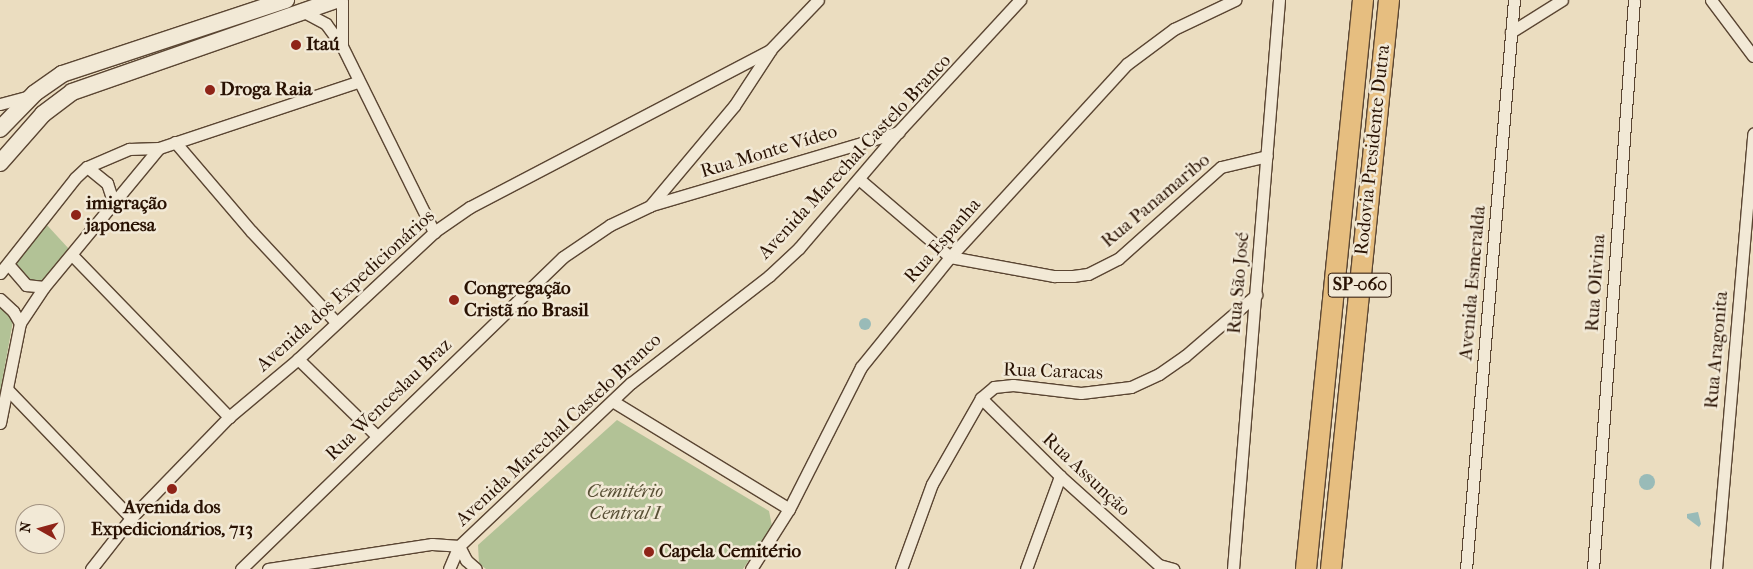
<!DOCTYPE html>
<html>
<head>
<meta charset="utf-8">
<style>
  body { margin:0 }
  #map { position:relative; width:1753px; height:569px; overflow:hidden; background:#ebddc0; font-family:"IM FELL French Canon",serif }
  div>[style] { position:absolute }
  .green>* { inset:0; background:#b2c296 }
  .water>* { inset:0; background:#99bbb8 }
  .round { border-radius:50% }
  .roads { filter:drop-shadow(1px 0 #5a4532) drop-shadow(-1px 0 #5a4532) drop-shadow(0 1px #5a4532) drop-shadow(0 -1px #5a4532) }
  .minor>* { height:11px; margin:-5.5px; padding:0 5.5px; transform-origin:5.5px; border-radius:5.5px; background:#f2e9d6 }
  .secondary>* { height:16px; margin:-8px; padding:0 8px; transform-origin:8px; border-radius:8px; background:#f2e9d6 }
  .motorway>* { height:20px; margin:-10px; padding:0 10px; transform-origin:10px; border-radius:10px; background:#e6be80 }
  .dots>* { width:14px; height:14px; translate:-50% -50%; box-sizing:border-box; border:2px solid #f2e9d6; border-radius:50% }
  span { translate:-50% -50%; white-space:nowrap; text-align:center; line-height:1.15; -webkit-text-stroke:5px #f2e9d6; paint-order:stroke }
  .shield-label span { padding:1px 4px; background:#f2e9d6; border:1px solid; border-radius:4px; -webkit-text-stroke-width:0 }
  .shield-label { font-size:18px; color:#291203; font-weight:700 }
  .poi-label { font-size:19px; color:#291203; font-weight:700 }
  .left { translate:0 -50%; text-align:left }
  .street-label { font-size:19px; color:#291203 }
  .park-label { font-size:19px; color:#595036; font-style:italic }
  .north { position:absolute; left:15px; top:504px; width:50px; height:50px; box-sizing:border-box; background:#f2e9d6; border:1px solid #a29382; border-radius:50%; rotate:277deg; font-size:14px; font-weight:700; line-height:20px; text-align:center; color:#291203 }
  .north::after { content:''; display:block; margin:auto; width:18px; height:22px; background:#8f2418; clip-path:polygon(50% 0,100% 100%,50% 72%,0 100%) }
</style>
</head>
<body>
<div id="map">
  <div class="green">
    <div style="clip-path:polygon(46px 224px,69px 249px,41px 282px,26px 279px,14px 264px)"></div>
    <div style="clip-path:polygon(0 307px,5px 308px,13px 321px,0 393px)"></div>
    <div style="clip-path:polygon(617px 420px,769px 511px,772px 526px,743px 569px,486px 569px,479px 564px,478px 545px)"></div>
  </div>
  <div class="water">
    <div class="round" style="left:859px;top:318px;width:12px;height:12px"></div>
    <div class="round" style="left:1639px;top:474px;width:16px;height:16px"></div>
    <div style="clip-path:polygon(1698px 512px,1701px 524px,1699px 527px,1687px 518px,1687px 514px)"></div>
  </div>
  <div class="roads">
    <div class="minor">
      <div style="left:342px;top:0;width:46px;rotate:90deg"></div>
      <div style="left:1711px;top:0;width:70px;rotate:53.1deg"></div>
      <div style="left:302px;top:11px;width:27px;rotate:28deg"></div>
      <div style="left:326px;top:24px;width:27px;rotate:54deg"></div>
      <div style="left:342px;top:46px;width:208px;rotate:63.7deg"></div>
      <div style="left:1511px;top:32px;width:60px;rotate:-32.1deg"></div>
      <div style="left:0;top:104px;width:30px;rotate:-15deg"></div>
      <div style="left:175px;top:142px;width:118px;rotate:49.5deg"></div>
      <div style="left:252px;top:232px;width:123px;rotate:47deg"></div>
      <div style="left:87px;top:167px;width:26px;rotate:39deg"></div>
      <div style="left:107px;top:183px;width:22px;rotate:72deg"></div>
      <div style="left:860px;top:180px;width:118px;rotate:40.5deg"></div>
      <div style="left:950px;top:257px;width:106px;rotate:10.4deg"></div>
      <div style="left:1054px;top:276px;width:19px"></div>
      <div style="left:1073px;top:276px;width:15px;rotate:-8deg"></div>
      <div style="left:1088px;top:274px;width:34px;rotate:-27deg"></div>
      <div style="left:1118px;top:259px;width:138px;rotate:-41.8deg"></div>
      <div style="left:1221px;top:167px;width:47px;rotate:-13.4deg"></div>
      <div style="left:652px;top:205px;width:257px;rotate:-16.5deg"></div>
      <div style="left:72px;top:255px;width:226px;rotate:45.9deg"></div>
      <div style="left:8px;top:264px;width:28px;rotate:49deg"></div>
      <div style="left:26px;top:285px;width:18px;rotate:6deg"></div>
      <div style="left:0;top:273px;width:121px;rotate:-51.7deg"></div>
      <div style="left:75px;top:178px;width:16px;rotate:-43deg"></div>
      <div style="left:87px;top:167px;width:46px;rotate:-23.2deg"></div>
      <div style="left:129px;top:149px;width:30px;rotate:-2deg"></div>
      <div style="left:159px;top:148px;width:209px;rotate:-18.4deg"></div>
      <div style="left:0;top:299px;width:18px;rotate:43deg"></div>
      <div style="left:13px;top:311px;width:14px;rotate:60deg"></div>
      <div style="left:298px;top:359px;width:110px;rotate:44.3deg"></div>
      <div style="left:7px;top:389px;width:179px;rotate:46.1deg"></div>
      <div style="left:981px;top:398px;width:111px;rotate:44.6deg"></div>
      <div style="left:1060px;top:476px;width:133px;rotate:42deg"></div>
      <div style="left:1159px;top:565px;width:15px;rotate:16deg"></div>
      <div style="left:614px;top:402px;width:205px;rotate:31.4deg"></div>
      <div style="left:0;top:423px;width:102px;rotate:-78.7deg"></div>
      <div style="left:20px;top:323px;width:43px;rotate:-56.3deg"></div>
      <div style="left:44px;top:287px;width:180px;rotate:-50.4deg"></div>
      <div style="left:459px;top:546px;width:16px;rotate:63deg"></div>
      <div style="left:466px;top:560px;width:13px;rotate:42deg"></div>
      <div style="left:91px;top:569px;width:65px;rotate:-51.9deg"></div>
      <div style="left:131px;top:518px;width:141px;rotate:-45.9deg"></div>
      <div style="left:229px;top:417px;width:90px;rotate:-40deg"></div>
      <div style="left:298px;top:359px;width:186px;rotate:-43deg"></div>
      <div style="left:434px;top:232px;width:44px;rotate:-34.8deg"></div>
      <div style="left:470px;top:207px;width:339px;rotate:-27.6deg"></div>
      <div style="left:770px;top:50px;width:69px;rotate:-46.2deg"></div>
      <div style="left:241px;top:569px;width:448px;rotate:-44.1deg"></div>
      <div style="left:563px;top:257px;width:57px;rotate:-34.2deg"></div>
      <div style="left:610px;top:225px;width:44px;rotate:-25.4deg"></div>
      <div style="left:650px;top:206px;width:131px;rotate:-50deg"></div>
      <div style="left:734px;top:106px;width:66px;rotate:-56.8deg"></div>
      <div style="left:268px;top:569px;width:166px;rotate:-8.7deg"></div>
      <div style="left:432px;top:544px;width:27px;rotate:4deg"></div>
      <div style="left:449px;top:569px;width:25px;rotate:-67deg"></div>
      <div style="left:459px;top:546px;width:237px;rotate:-43.5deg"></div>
      <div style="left:631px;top:383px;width:175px;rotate:-37.8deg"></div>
      <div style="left:769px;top:276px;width:41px;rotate:-43deg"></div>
      <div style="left:799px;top:248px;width:153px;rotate:-49.5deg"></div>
      <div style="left:898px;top:132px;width:180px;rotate:-47.3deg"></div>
      <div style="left:751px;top:569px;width:71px;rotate:-57.7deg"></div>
      <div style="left:789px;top:509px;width:159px;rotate:-63.1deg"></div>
      <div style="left:861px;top:367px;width:141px;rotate:-51deg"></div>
      <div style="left:950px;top:257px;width:262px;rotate:-47.5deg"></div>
      <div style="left:1127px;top:64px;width:59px;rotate:-36.7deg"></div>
      <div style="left:1174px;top:29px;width:68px;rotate:-25.4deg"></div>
      <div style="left:901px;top:569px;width:90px;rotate:-70deg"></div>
      <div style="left:932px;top:484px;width:99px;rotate:-60.3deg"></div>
      <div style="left:981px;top:398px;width:17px;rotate:-40deg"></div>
      <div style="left:994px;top:387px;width:19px;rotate:-6deg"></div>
      <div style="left:1013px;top:385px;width:68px;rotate:6.7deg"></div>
      <div style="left:1081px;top:393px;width:50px;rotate:-6.8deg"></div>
      <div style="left:1131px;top:387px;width:31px;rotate:-25deg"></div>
      <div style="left:1159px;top:374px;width:32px;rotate:-35deg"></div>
      <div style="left:1185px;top:356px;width:94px;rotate:-40.7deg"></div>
      <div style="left:1026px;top:569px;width:99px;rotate:-69.9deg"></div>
      <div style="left:1233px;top:569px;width:571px;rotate:-85.38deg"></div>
      <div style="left:1466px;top:569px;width:571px;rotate:-85.18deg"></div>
      <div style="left:1593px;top:569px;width:570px;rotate:-85.88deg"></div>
      <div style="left:1716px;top:569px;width:437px;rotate:-85.1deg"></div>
    </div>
    <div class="secondary">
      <div style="left:0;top:129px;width:50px;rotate:-45.8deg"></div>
      <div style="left:35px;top:93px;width:33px;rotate:-35deg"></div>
      <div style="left:62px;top:74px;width:236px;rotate:-18.3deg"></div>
      <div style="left:0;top:163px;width:65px;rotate:-48.7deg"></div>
      <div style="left:43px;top:114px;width:36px;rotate:-37deg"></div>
      <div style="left:72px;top:92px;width:280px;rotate:-19.2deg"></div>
    </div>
    <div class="motorway">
      <div style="left:1306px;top:569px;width:572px;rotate:-84.28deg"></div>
      <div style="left:1331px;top:569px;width:572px;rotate:-84.18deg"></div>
    </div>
  </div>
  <div class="dots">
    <div style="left:296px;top:45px;background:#8f2418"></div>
    <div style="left:210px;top:90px;background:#8f2418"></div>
    <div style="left:76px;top:215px;background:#8f2418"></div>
    <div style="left:454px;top:300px;background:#8f2418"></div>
    <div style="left:172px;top:489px;background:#8f2418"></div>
    <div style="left:649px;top:552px;background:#8f2418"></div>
  </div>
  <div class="shield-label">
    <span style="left:1360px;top:285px">SP-060</span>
  </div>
  <div class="poi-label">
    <span class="left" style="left:306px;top:45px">Itaú</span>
    <span class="left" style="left:220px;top:90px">Droga Raia</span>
    <span class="left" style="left:86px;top:215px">imigração<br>japonesa</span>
    <span class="left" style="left:464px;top:300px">Congregação<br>Cristã no Brasil</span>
    <span style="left:172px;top:519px">Avenida dos<br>Expedicionários, 713</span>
    <span class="left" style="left:659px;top:552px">Capela Cemitério</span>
  </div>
  <div class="street-label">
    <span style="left:1373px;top:150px;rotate:-84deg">Rodovia Presidente Dutra</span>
    <span style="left:769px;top:152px;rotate:-17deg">Rua Monte Vídeo</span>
    <span style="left:855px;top:157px;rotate:-47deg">Avenida Marechal Castelo Branco</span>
    <span style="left:1156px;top:201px;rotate:-40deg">Rua Panamaribo</span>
    <span style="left:943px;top:241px;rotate:-49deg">Rua Espanha</span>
    <span style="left:1239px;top:283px;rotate:-85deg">Rua São José</span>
    <span style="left:1473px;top:283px;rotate:-85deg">Avenida Esmeralda</span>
    <span style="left:1596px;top:283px;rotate:-86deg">Rua Olivina</span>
    <span style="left:346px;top:291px;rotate:-42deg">Avenida dos Expedicionários</span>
    <span style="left:1717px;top:350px;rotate:-85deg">Rua Aragonita</span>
    <span style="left:1053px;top:372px;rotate:2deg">Rua Caracas</span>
    <span style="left:389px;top:400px;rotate:-44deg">Rua Wenceslau Braz</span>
    <span style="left:559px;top:430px;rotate:-43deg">Avenida Marechal Castelo Branco</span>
    <span style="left:1086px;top:475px;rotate:43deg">Rua Assunção</span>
  </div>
  <div class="park-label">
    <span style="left:625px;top:503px">Cemitério<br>Central I</span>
  </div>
  <div class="north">N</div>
</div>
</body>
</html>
